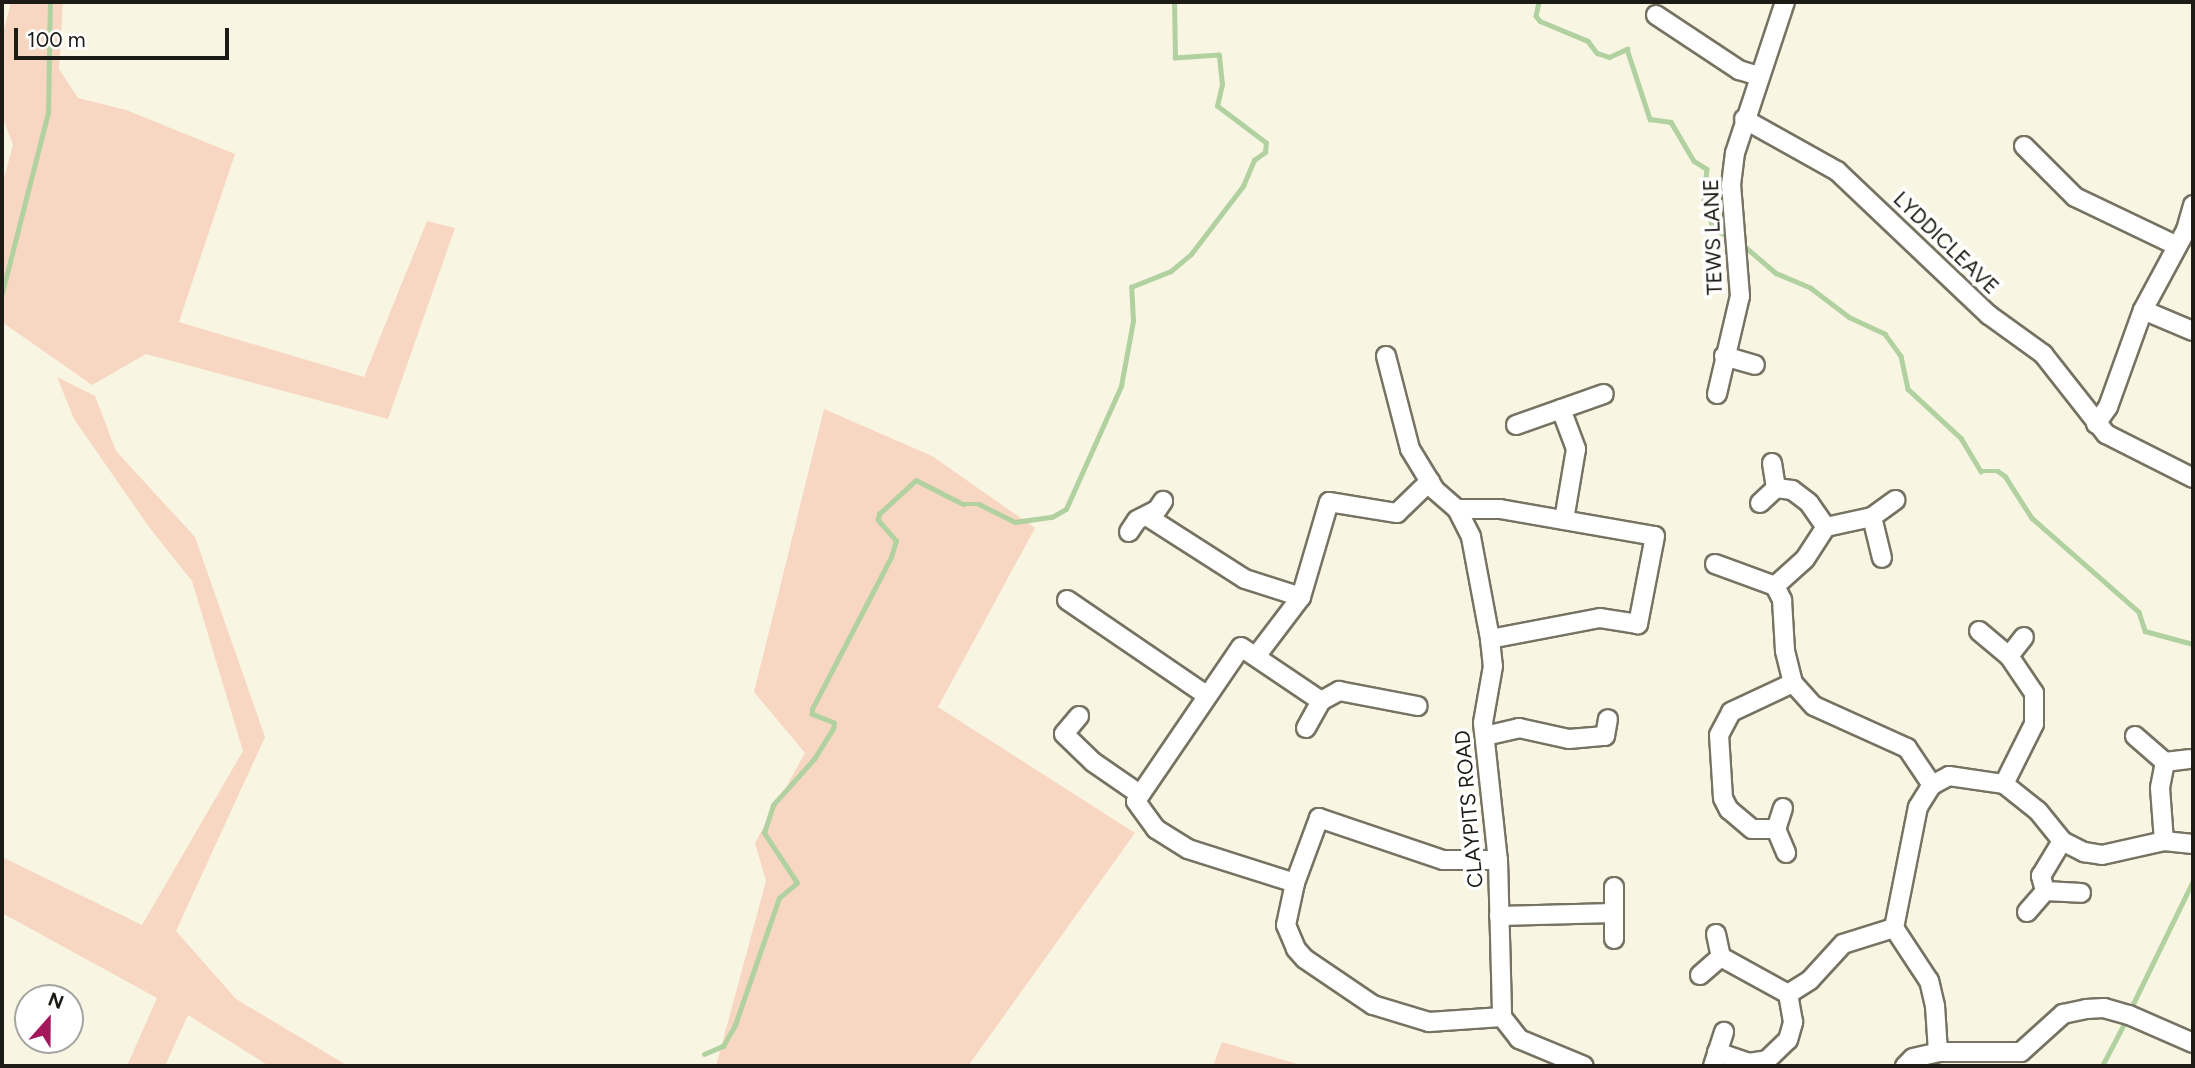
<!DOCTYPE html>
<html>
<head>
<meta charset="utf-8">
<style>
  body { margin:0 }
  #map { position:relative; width:2195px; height:1068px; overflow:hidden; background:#f9f5e3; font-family:Figtree,sans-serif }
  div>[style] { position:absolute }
  .green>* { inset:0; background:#f7d7c1 }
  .stream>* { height:4.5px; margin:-2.25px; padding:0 2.25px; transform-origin:2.25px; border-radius:2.25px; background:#b1d2a0 }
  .roads { filter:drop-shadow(2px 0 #767363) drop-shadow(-2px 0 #767363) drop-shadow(0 2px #767363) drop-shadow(0 -2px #767363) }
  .minor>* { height:18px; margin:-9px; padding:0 9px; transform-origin:9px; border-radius:9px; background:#fff }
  span { translate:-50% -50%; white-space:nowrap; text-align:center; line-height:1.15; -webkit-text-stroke:7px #fff; paint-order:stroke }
  .street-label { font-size:21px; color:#1c1b15 }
  .frame { position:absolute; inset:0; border:4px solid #1c1b15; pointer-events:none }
  .north { position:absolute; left:14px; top:984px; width:70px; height:70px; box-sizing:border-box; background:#fff; border:2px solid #a4a4a1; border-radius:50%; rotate:21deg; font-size:19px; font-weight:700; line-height:28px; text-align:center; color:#1c1b15 }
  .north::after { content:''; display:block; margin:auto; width:24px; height:32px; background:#a5175b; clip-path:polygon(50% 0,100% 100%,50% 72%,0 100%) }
  .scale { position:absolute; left:14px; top:28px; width:215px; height:32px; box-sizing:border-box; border:4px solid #1c1b15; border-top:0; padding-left:9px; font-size:21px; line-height:24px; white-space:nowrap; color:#1c1b15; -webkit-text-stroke:5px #fff; paint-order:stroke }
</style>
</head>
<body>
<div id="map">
  <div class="green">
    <div style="clip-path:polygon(11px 2px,63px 2px,59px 69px,78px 98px,126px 110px,235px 154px,179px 322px,364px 377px,427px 221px,455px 228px,388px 419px,146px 354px,92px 385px,2px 322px,2px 185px,13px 145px,2px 116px,2px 37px)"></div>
    <div style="clip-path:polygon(57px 377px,95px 396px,116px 451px,195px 537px,265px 737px,176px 931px,236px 999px,348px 1066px,269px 1066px,188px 1015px,165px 1066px,127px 1066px,157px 998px,2px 913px,2px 857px,142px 925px,243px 751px,192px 581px,149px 527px,74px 419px)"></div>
    <div style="clip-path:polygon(824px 409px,932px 456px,1035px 528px,938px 707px,1135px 833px,968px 1066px,716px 1066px,766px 881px,755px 843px,805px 753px,754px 692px)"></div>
    <div style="clip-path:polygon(1222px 1042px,1304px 1066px,1213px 1066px)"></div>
  </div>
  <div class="stream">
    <div style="left:1539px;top:2px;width:14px;rotate:102deg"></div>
    <div style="left:1536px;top:16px;width:6px;rotate:51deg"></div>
    <div style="left:1540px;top:21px;width:52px;rotate:22.6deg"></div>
    <div style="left:1588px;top:41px;width:15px;rotate:53deg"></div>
    <div style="left:1597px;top:53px;width:13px;rotate:18deg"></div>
    <div style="left:1609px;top:57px;width:20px;rotate:-24deg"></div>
    <div style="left:1627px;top:49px;width:74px;rotate:71.8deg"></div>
    <div style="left:1650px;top:119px;width:21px;rotate:8deg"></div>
    <div style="left:1671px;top:122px;width:45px;rotate:59.5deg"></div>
    <div style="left:1694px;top:161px;width:15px;rotate:32deg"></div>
    <div style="left:1707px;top:169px;width:31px;rotate:96deg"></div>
    <div style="left:1704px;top:200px;width:29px;rotate:72deg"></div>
    <div style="left:1713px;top:228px;width:21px;rotate:29deg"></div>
    <div style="left:1742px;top:244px;width:45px;rotate:40.5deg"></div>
    <div style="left:1776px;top:273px;width:38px;rotate:23deg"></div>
    <div style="left:1811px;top:288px;width:48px;rotate:37.3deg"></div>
    <div style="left:1849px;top:317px;width:40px;rotate:25deg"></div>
    <div style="left:1885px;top:334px;width:27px;rotate:54deg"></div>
    <div style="left:1901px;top:356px;width:34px;rotate:78deg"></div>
    <div style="left:1908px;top:389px;width:72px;rotate:42.8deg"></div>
    <div style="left:1961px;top:438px;width:39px;rotate:59deg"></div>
    <div style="left:1981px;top:471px;width:17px"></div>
    <div style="left:1998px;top:471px;width:9px;rotate:36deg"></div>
    <div style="left:2005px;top:476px;width:50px;rotate:57.3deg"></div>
    <div style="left:2032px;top:518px;width:142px;rotate:41.3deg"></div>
    <div style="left:2139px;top:612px;width:20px;rotate:72deg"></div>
    <div style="left:2145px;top:631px;width:50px;rotate:15.2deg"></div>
    <div style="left:2px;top:293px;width:186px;rotate:-75.7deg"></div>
    <div style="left:48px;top:113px;width:111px;rotate:-89deg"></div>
    <div style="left:2131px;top:1008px;width:141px;rotate:-64deg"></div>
    <div style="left:704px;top:1054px;width:21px;rotate:-23deg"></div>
    <div style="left:723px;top:1046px;width:24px;rotate:-60deg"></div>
    <div style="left:735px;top:1025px;width:134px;rotate:-70.9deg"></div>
    <div style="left:779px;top:898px;width:23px;rotate:-40deg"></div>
    <div style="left:797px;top:883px;width:60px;rotate:-123.4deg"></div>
    <div style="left:764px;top:833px;width:29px;rotate:-72deg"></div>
    <div style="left:773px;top:805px;width:62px;rotate:-48.3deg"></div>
    <div style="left:814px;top:759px;width:36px;rotate:-58deg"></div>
    <div style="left:833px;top:729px;width:6px;rotate:-81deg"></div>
    <div style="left:834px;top:723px;width:24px;rotate:-158deg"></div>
    <div style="left:812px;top:714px;width:5px;rotate:-90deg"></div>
    <div style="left:812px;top:709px;width:171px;rotate:-62.5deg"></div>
    <div style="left:891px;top:557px;width:17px;rotate:-73deg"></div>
    <div style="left:896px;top:541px;width:28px;rotate:-131deg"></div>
    <div style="left:878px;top:520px;width:6px;rotate:-81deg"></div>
    <div style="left:879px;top:514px;width:50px;rotate:-42.6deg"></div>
    <div style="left:916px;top:480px;width:53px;rotate:27.1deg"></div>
    <div style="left:963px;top:504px;width:16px"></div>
    <div style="left:979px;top:504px;width:40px;rotate:26.6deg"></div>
    <div style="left:1015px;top:522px;width:37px;rotate:-8deg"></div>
    <div style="left:1052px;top:517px;width:16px;rotate:-30deg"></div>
    <div style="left:1066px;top:509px;width:135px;rotate:-65.9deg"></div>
    <div style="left:1121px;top:386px;width:66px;rotate:-79.5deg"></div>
    <div style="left:1133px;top:321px;width:34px;rotate:-93deg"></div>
    <div style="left:1131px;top:287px;width:43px;rotate:-21.8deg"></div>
    <div style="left:1171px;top:271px;width:26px;rotate:-40deg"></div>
    <div style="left:1191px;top:254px;width:86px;rotate:-52.6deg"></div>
    <div style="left:1243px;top:186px;width:28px;rotate:-67deg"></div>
    <div style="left:1254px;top:160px;width:14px;rotate:-36deg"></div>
    <div style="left:1265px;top:152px;width:9px;rotate:-84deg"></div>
    <div style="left:1266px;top:143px;width:61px;rotate:-142.9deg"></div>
    <div style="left:1217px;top:106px;width:22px;rotate:-77deg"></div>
    <div style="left:1222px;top:85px;width:30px;rotate:-96deg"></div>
    <div style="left:1219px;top:55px;width:44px;rotate:176.1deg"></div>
    <div style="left:1175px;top:58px;width:56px;rotate:-91deg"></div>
    <div style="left:2102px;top:1066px;width:50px;rotate:-62.4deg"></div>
  </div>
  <div class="roads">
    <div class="minor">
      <div style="left:1656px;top:15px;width:100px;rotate:33.5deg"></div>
      <div style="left:1739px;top:70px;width:21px;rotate:17deg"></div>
      <div style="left:1744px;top:119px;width:107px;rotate:29.2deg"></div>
      <div style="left:1837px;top:171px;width:209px;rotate:43.5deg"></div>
      <div style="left:1989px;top:315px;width:67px;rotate:35.8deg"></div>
      <div style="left:2043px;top:354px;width:102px;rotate:51.8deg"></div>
      <div style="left:2106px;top:434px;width:97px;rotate:26.8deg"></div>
      <div style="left:2024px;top:146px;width:72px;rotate:45deg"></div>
      <div style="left:2075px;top:197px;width:111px;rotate:25.6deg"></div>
      <div style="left:2143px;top:310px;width:54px;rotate:22.8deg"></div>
      <div style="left:1386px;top:356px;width:96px;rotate:75.5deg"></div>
      <div style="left:1410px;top:449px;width:48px;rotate:58.6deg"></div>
      <div style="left:1435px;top:490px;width:29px;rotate:41deg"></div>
      <div style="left:1457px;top:509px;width:31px;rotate:63deg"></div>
      <div style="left:1471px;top:537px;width:104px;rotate:79.4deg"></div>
      <div style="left:1490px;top:639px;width:27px;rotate:84deg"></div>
      <div style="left:1493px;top:666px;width:58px;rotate:100deg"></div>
      <div style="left:1483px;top:723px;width:138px;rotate:83.8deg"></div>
      <div style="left:1498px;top:860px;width:157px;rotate:88.5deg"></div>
      <div style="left:1502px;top:1017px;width:28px;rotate:52deg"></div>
      <div style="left:1519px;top:1039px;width:70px;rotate:22.6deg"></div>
      <div style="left:1724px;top:356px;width:32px;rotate:16deg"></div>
      <div style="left:1717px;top:394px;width:101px;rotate:-76.8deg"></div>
      <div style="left:1740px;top:296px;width:111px;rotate:-94.6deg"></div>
      <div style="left:1731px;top:185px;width:32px;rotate:-83deg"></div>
      <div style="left:1735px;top:153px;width:159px;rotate:-71.7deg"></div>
      <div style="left:1561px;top:409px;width:43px;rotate:69.4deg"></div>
      <div style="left:1576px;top:449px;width:72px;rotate:99.6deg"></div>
      <div style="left:2096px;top:424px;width:21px;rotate:-55deg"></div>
      <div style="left:2108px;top:407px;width:103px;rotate:-70.2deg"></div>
      <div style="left:2143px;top:310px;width:91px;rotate:-61.7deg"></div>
      <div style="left:2186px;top:230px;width:26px;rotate:-74deg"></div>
      <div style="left:1516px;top:425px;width:93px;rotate:-19.4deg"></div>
      <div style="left:1772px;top:463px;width:25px;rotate:81deg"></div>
      <div style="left:1776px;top:488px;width:16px;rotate:7deg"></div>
      <div style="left:1792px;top:490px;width:21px;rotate:37deg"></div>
      <div style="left:1809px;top:503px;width:29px;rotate:55deg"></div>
      <div style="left:1760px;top:503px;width:22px;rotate:-43deg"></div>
      <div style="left:1457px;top:509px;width:43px"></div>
      <div style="left:1500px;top:509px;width:157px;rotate:9.9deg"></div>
      <div style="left:1655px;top:536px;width:90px;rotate:100.9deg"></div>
      <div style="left:1638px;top:624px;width:38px;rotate:-171deg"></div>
      <div style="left:1600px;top:618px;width:112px;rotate:169.2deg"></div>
      <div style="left:1148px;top:517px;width:115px;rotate:32.6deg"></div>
      <div style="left:1245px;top:579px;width:59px;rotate:17.8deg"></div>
      <div style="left:1872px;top:517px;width:42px;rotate:76.3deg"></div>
      <div style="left:1129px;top:532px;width:14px;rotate:-56deg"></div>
      <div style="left:1137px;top:520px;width:22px;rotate:-27deg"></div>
      <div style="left:1157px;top:510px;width:11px;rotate:-56deg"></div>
      <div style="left:1715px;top:564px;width:64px;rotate:20.1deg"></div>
      <div style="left:1775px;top:586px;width:16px;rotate:63deg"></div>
      <div style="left:1782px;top:600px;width:51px;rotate:86.6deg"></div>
      <div style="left:1785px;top:651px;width:33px;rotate:76deg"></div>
      <div style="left:1793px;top:683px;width:31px;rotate:48deg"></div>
      <div style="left:1814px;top:706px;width:102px;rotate:24.3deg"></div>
      <div style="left:1907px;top:748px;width:45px;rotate:56deg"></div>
      <div style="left:1775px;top:586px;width:40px;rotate:-42deg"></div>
      <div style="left:1805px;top:559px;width:38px;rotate:-57deg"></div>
      <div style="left:1826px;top:527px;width:47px;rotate:-12.3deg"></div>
      <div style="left:1872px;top:517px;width:29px;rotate:-36deg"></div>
      <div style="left:1067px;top:600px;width:167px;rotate:34.3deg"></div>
      <div style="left:1979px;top:631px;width:39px;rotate:40deg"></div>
      <div style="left:2009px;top:656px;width:45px;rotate:56deg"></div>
      <div style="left:2034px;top:693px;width:31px;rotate:90deg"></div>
      <div style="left:2034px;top:724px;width:67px;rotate:116.6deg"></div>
      <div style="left:1257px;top:655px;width:73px;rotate:-52.8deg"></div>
      <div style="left:1301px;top:597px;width:99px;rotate:-73.6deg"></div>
      <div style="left:1329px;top:502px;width:69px;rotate:9.2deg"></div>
      <div style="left:1397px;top:513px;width:46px;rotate:-44.1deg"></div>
      <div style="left:2009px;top:656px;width:24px;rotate:-52deg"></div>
      <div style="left:1079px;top:716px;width:23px;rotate:130deg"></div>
      <div style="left:1064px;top:734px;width:40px;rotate:44deg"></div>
      <div style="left:1093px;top:762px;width:55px;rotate:34.6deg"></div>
      <div style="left:1306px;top:728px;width:31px;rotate:-61deg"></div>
      <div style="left:1321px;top:701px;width:21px;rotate:-29deg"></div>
      <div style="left:1339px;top:691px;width:80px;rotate:10.8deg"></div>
      <div style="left:1485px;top:736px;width:35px;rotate:-13deg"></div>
      <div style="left:1519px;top:728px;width:51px;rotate:12.4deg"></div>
      <div style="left:1569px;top:739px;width:36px;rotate:-5deg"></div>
      <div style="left:1605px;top:736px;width:17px;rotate:-80deg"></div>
      <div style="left:2135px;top:736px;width:40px;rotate:41deg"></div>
      <div style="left:2165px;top:762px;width:26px;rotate:101deg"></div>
      <div style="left:2160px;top:788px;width:53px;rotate:85.7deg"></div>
      <div style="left:2165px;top:762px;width:24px;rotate:-7deg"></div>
      <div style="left:1783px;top:808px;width:22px;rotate:108deg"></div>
      <div style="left:1776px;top:829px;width:24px;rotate:180deg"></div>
      <div style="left:1752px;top:829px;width:30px;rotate:-140deg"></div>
      <div style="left:1729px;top:810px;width:13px;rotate:-117deg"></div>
      <div style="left:1723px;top:798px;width:63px;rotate:-93.6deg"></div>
      <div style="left:1719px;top:735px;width:26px;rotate:-62deg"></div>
      <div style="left:1731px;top:712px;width:68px;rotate:-25.1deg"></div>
      <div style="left:1776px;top:829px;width:26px;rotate:67deg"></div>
      <div style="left:1498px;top:860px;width:55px;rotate:180deg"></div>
      <div style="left:1443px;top:860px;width:131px;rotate:-161.3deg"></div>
      <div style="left:1319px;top:818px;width:69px;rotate:110.3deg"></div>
      <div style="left:1295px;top:883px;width:43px;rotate:102.1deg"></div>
      <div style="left:1286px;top:925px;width:26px;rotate:67deg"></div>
      <div style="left:1296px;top:949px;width:13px;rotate:48deg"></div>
      <div style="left:1305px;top:959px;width:82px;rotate:34.1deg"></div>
      <div style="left:1373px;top:1005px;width:59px;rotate:16.9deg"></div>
      <div style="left:1429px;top:1022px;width:73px;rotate:-3.9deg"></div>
      <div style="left:1295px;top:883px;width:112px;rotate:-162.4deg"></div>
      <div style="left:1188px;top:849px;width:38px;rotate:-148deg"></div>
      <div style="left:1156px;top:829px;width:34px;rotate:-126deg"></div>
      <div style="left:1136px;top:801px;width:186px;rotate:-55.7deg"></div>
      <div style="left:1241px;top:647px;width:97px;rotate:34deg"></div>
      <div style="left:1614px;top:887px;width:52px;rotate:90deg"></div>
      <div style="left:2045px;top:891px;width:36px;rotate:3deg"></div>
      <div style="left:2027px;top:912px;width:28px;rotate:-49deg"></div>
      <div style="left:2045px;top:891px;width:16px;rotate:-105deg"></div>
      <div style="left:2041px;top:876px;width:41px;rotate:-59deg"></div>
      <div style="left:1499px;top:916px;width:115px;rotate:-1.5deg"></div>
      <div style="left:1716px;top:934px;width:24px;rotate:78deg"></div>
      <div style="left:1721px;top:957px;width:77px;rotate:28.9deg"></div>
      <div style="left:1700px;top:975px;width:28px;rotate:-41deg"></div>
      <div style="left:1717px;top:1052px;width:34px;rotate:19deg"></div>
      <div style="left:1749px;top:1063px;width:18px;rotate:-9deg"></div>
      <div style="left:1767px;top:1060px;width:29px;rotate:-44deg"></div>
      <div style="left:1788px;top:1040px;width:19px;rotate:-74deg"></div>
      <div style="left:1793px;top:1022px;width:28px;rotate:-100deg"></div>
      <div style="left:1788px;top:994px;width:26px;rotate:-32deg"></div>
      <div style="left:1810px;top:980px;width:49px;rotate:-47.5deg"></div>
      <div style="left:1843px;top:944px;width:53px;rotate:-17.4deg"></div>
      <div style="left:1938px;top:1052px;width:46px;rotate:-93.7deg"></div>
      <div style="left:1935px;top:1006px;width:26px;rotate:-103deg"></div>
      <div style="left:1929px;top:981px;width:64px;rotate:-123.4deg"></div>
      <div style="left:1894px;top:928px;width:123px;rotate:-78.8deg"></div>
      <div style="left:1918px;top:807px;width:26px;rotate:-58deg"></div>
      <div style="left:1932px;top:785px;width:19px;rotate:-28deg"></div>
      <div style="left:1949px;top:776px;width:56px;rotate:8.3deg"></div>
      <div style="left:2004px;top:784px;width:43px;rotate:38.5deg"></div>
      <div style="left:2038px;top:811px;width:38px;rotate:51deg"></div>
      <div style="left:2062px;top:841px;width:25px;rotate:27deg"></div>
      <div style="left:2084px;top:852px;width:18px;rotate:9deg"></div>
      <div style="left:2102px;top:855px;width:64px;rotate:-12.7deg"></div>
      <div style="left:2164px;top:841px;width:29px;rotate:6deg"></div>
      <div style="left:1713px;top:1066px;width:36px;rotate:-72deg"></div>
      <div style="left:1905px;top:1066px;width:11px;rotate:-45deg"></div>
      <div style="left:1913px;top:1058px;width:26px;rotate:-13deg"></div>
      <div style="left:1938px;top:1052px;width:83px"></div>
      <div style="left:2021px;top:1052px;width:57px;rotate:-42.1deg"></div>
      <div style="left:2063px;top:1014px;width:24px;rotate:-12deg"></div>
      <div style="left:2086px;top:1009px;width:18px;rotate:-3deg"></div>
      <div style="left:2104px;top:1008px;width:26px;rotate:16deg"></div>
      <div style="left:2129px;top:1015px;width:70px;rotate:23.6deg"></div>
    </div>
  </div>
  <div class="street-label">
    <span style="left:1713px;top:237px;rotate:-92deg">TEWS LANE</span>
    <span style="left:1946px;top:243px;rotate:44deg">LYDDICLEAVE</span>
    <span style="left:1469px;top:809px;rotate:-95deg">CLAYPITS ROAD</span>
  </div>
  <div class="frame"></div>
  <div class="north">N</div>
  <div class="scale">100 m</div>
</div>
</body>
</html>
